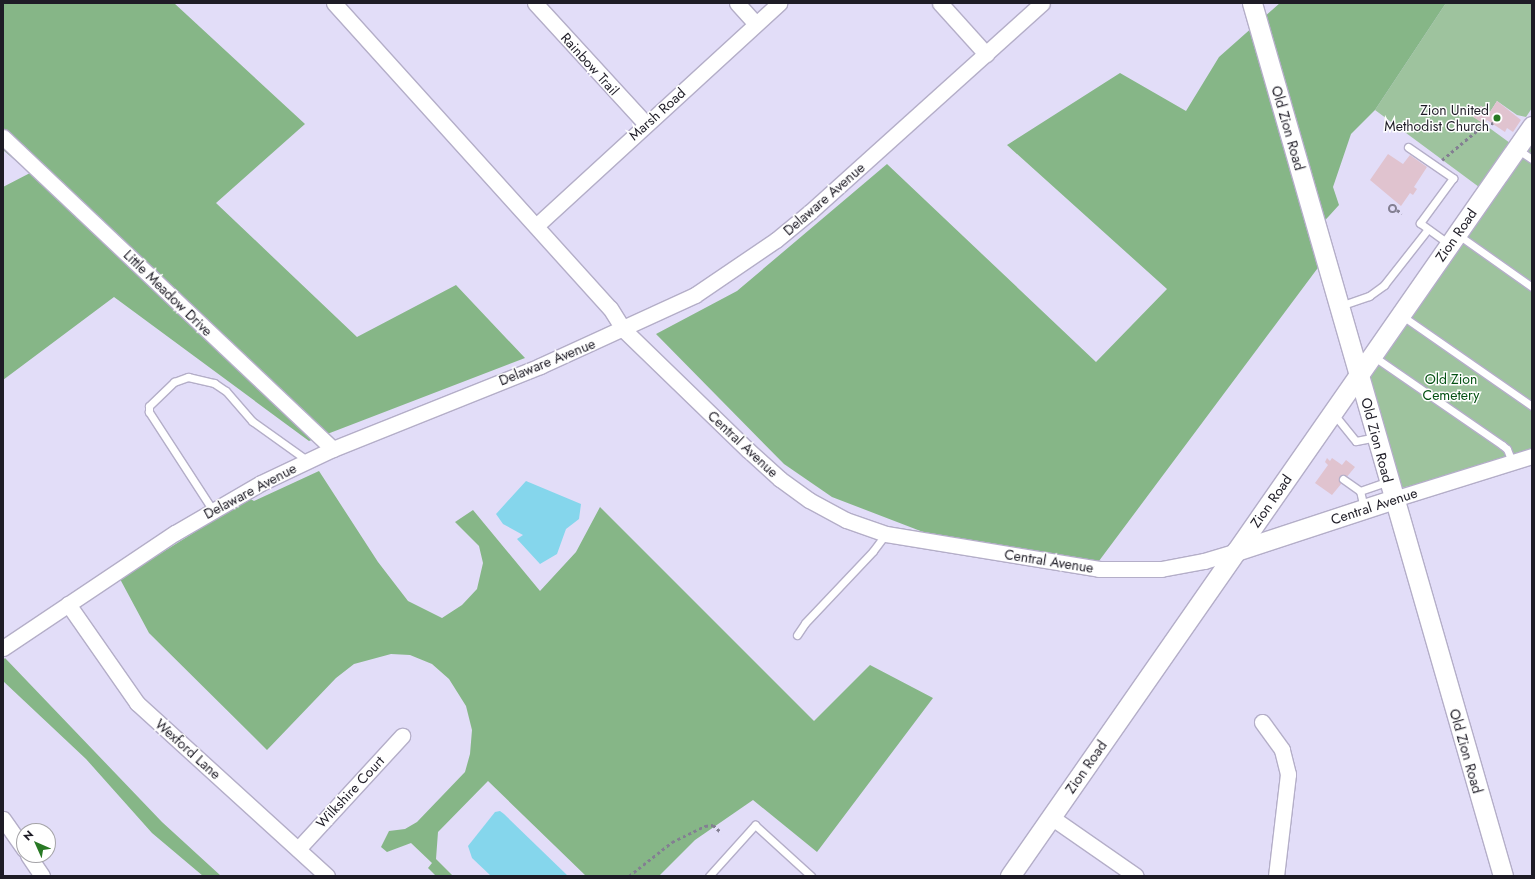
<!DOCTYPE html>
<html>
<head>
<meta charset="utf-8">
<style>
  body { margin:0 }
  #map { position:relative; width:1535px; height:879px; overflow:hidden; background:#e2ddf8; font-family:Jost,sans-serif }
  div>[style] { position:absolute }
  .green>* { inset:0; background:#9ec39e }
  .forest>* { inset:0; background:#86b687 }
  .water>* { inset:0; background:#85d6ec }
  .building>* { inset:0; background:#e0c3cf }
  .path>* { height:2.5px; margin-top:-1.25px; transform-origin:0; background:repeating-linear-gradient(90deg,#837f92 0 3px,transparent 0 6px) }
  .path>.ring { margin:-1.25px; padding:0; box-sizing:content-box; background:none; border:2.5px solid #837f92; border-radius:50% }
  .roads { filter:drop-shadow(1px 0 #b4aec8) drop-shadow(-1px 0 #b4aec8) drop-shadow(0 1px #b4aec8) drop-shadow(0 -1px #b4aec8) }
  .service>* { height:7px; margin:-3.5px; padding:0 3.5px; transform-origin:3.5px; border-radius:3.5px; background:#fff }
  .minor>* { height:15px; margin:-7.5px; padding:0 7.5px; transform-origin:7.5px; border-radius:7.5px; background:#fff }
  .tertiary>* { height:19px; margin:-9.5px; padding:0 9.5px; transform-origin:9.5px; border-radius:9.5px; background:#fff }
  .dots>* { width:11px; height:11px; translate:-50% -50%; box-sizing:border-box; border:2px solid #fff; border-radius:50% }
  span { translate:-50% -50%; white-space:nowrap; text-align:center; line-height:1.15; -webkit-text-stroke:3px #fff; paint-order:stroke }
  .street-label { font-size:14px; color:#1e1c26 }
  .poi-label { font-size:14px; color:#1e1c26 }
  .right { translate:-100% -50%; text-align:right }
  .park-label { font-size:14px; color:#045113 }
  .frame { position:absolute; inset:0; border:4px solid #1e1c26; pointer-events:none }
  .north { position:absolute; left:16px; top:823px; width:40px; height:40px; box-sizing:border-box; background:#fff; border:1px solid #a5a4a8; border-radius:50%; rotate:315deg; font-size:11px; font-weight:700; line-height:16px; text-align:center; color:#1e1c26 }
  .north::after { content:''; display:block; margin:auto; width:14px; height:18px; background:#287924; clip-path:polygon(50% 0,100% 100%,50% 72%,0 100%) }
</style>
</head>
<body>
<div id="map">
  <div class="green">
    <div style="clip-path:polygon(1446px 3px,1532px 3px,1532px 108px,1526px 117px,1517px 115px,1497px 101px,1490px 112px,1481px 106px,1473px 116px,1510px 143px,1479px 187px,1375px 110px)"></div>
    <div style="clip-path:polygon(1532px 126px,1532px 456px,1401px 488px,1359px 375px)"></div>
  </div>
  <div class="forest">
    <div style="clip-path:polygon(3px 3px,174px 3px,305px 124px,216px 203px,357px 337px,456px 285px,525px 358px,309px 441px,114px 297px,3px 380px,3px 187px,30px 173px,3px 150px)"></div>
    <div style="clip-path:polygon(1280px 3px,1446px 3px,1375px 110px,1351px 134px,1333px 187px,1339px 205px,1319px 227px,1326px 257px,1093px 569px,970px 550px,832px 497px,784px 464px,656px 334px,737px 291px,887px 164px,1096px 362px,1167px 289px,1007px 145px,1120px 73px,1186px 111px,1219px 57px)"></div>
    <div style="clip-path:polygon(319px 471px,378px 562px,408px 601px,442px 618px,462px 605px,477px 589px,483px 563px,479px 546px,455px 522px,473px 510px,540px 591px,576px 552px,600px 507px,814px 721px,870px 665px,933px 698px,817px 852px,753px 800px,695px 840px,659px 876px,586px 876px,488px 781px,438px 832px,436px 859px,453px 876px,436px 876px,428px 868px,432px 863px,411px 843px,387px 852px,381px 847px,389px 831px,405px 829px,417px 822px,465px 772px,470px 754px,472px 730px,466px 706px,449px 679px,432px 664px,410px 655px,391px 654px,354px 664px,336px 678px,267px 750px,149px 633px,120px 579px,249px 498px,254px 501px)"></div>
    <div style="clip-path:polygon(5px 658px,162px 822px,221px 876px,203px 876px,152px 833px,86px 759px,3px 681px,3px 660px)"></div>
  </div>
  <div class="water">
    <div style="clip-path:polygon(526px 481px,581px 504px,579px 519px,566px 529px,557px 554px,540px 564px,517px 539px,523px 535px,503px 524px,496px 514px)"></div>
    <div style="clip-path:polygon(500px 811px,504px 814px,568px 876px,491px 876px,472px 858px,468px 846px,495px 812px)"></div>
  </div>
  <div class="building">
    <div style="clip-path:polygon(1497px 101px,1521px 120px,1513px 132px,1507px 128px,1505px 132px,1487px 120px,1484px 124px,1473px 117px,1481px 106px,1490px 112px)"></div>
    <div style="clip-path:polygon(1388px 154px,1403px 164px,1410px 155px,1427px 167px,1414px 187px,1417px 189px,1413px 195px,1410px 193px,1401px 206px,1370px 180px)"></div>
    <div style="clip-path:polygon(1327px 458px,1330px 461px,1332px 458px,1342px 465px,1346px 460px,1355px 467px,1332px 495px,1315px 483px,1328px 465px,1325px 462px)"></div>
  </div>
  <div class="path">
    <div style="left:1442px;top:160px;width:50px;rotate:-40.1deg"></div>
    <div style="left:1480px;top:128px;width:14px;rotate:-21deg"></div>
    <div class="ring" style="left:1389.5px;top:205.5px;width:4.5px;height:4.5px"></div>
    <div style="left:1397px;top:210px;width:6px;rotate:31deg"></div>
    <div style="left:629px;top:876px;width:55px;rotate:-38.3deg"></div>
    <div style="left:672px;top:842px;width:37px;rotate:-26deg"></div>
    <div style="left:705px;top:826px;width:8px;rotate:-7deg"></div>
    <div style="left:713px;top:825px;width:12px;rotate:42deg"></div>
  </div>
  <div class="roads">
    <div class="service">
      <div style="left:1408px;top:147px;width:55px;rotate:34.6deg"></div>
      <div style="left:1453px;top:178px;width:56px;rotate:126.3deg"></div>
      <div style="left:1420px;top:223px;width:36px;rotate:36deg"></div>
      <div style="left:1517px;top:149px;width:18px;rotate:34deg"></div>
      <div style="left:1457px;top:234px;width:92px;rotate:35.2deg"></div>
      <div style="left:1340px;top:306px;width:31px;rotate:-19deg"></div>
      <div style="left:1369px;top:296px;width:19px;rotate:-36deg"></div>
      <div style="left:1384px;top:285px;width:71px;rotate:-51.8deg"></div>
      <div style="left:1401px;top:315px;width:160px;rotate:34.8deg"></div>
      <div style="left:1373px;top:356px;width:157px;rotate:34.6deg"></div>
      <div style="left:1502px;top:445px;width:6px;rotate:39deg"></div>
      <div style="left:1507px;top:449px;width:14px;rotate:69deg"></div>
      <div style="left:1333px;top:413px;width:36px;rotate:51deg"></div>
      <div style="left:1356px;top:441px;width:21px;rotate:-11deg"></div>
      <div style="left:1343px;top:479px;width:21px;rotate:35deg"></div>
      <div style="left:1364px;top:508px;width:17px;rotate:-103deg"></div>
      <div style="left:1360px;top:491px;width:31px;rotate:-19deg"></div>
      <div style="left:212px;top:509px;width:116px;rotate:-123deg"></div>
      <div style="left:149px;top:412px;width:6px;rotate:-90deg"></div>
      <div style="left:149px;top:406px;width:35px;rotate:-44deg"></div>
      <div style="left:174px;top:382px;width:15px;rotate:-20deg"></div>
      <div style="left:188px;top:377px;width:27px;rotate:13deg"></div>
      <div style="left:214px;top:383px;width:14px;rotate:34deg"></div>
      <div style="left:226px;top:391px;width:40px;rotate:49deg"></div>
      <div style="left:252px;top:421px;width:69px;rotate:35.5deg"></div>
      <div style="left:797px;top:635px;width:14px;rotate:-56deg"></div>
      <div style="left:805px;top:623px;width:99px;rotate:-46.6deg"></div>
      <div style="left:873px;top:551px;width:21px;rotate:-53deg"></div>
      <div style="left:709px;top:876px;width:69px;rotate:-48deg"></div>
      <div style="left:755px;top:825px;width:76px;rotate:42.3deg"></div>
    </div>
    <div class="minor">
      <div style="left:334px;top:3px;width:411px;rotate:47.9deg"></div>
      <div style="left:610px;top:308px;width:26px;rotate:58deg"></div>
      <div style="left:624px;top:330px;width:173px;rotate:44.1deg"></div>
      <div style="left:748px;top:450px;width:43px;rotate:42.2deg"></div>
      <div style="left:780px;top:479px;width:36px;rotate:36deg"></div>
      <div style="left:809px;top:500px;width:42px;rotate:28.4deg"></div>
      <div style="left:846px;top:520px;width:42px;rotate:19.3deg"></div>
      <div style="left:886px;top:534px;width:216px;rotate:9.3deg"></div>
      <div style="left:1099px;top:569px;width:62px"></div>
      <div style="left:1161px;top:569px;width:44px;rotate:-10.5deg"></div>
      <div style="left:1204px;top:561px;width:34px;rotate:-17deg"></div>
      <div style="left:535px;top:3px;width:164px;rotate:47.5deg"></div>
      <div style="left:737px;top:3px;width:28px;rotate:48deg"></div>
      <div style="left:940px;top:3px;width:69px;rotate:48deg"></div>
      <div style="left:3px;top:137px;width:454px;rotate:43.4deg"></div>
      <div style="left:536px;top:226px;width:330px;rotate:-42.5deg"></div>
      <div style="left:1394px;top:499px;width:145px;rotate:-17.3deg"></div>
      <div style="left:68px;top:604px;width:121px;rotate:55.1deg"></div>
      <div style="left:137px;top:703px;width:257px;rotate:42.3deg"></div>
      <div style="left:3px;top:648px;width:207px;rotate:-33.8deg"></div>
      <div style="left:175px;top:533px;width:99px;rotate:-30.2deg"></div>
      <div style="left:261px;top:483px;width:80px;rotate:-25.3deg"></div>
      <div style="left:333px;top:449px;width:223px;rotate:-21.8deg"></div>
      <div style="left:540px;top:366px;width:170px;rotate:-24.6deg"></div>
      <div style="left:695px;top:295px;width:98px;rotate:-34.2deg"></div>
      <div style="left:776px;top:240px;width:44px;rotate:-39.5deg"></div>
      <div style="left:810px;top:212px;width:312px;rotate:-42deg"></div>
      <div style="left:1262px;top:722px;width:34px;rotate:54deg"></div>
      <div style="left:1282px;top:750px;width:25px;rotate:76deg"></div>
      <div style="left:1288px;top:774px;width:103px;rotate:96.7deg"></div>
      <div style="left:1051px;top:817px;width:103px;rotate:34.8deg"></div>
      <div style="left:3px;top:819px;width:37px;rotate:55deg"></div>
      <div style="left:298px;top:849px;width:154px;rotate:-47.4deg"></div>
      <div style="left:28px;top:855px;width:25px;rotate:56deg"></div>
    </div>
    <div class="tertiary">
      <div style="left:1252px;top:3px;width:908px;rotate:73.96deg"></div>
      <div style="left:1236px;top:551px;width:166px;rotate:-18.2deg"></div>
      <div style="left:1010px;top:876px;width:914px;rotate:-55.16deg"></div>
    </div>
  </div>
  <div class="dots">
    <div style="left:1497px;top:118px;background:#287924"></div>
  </div>
  <div class="street-label">
    <span style="left:590px;top:64px;rotate:48deg">Rainbow Trail</span>
    <span style="left:657px;top:114px;rotate:-42deg">Marsh Road</span>
    <span style="left:1288px;top:128px;rotate:74deg">Old Zion Road</span>
    <span style="left:824px;top:199px;rotate:-41deg">Delaware Avenue</span>
    <span style="left:1456px;top:235px;rotate:-55deg">Zion Road</span>
    <span style="left:168px;top:293px;rotate:44deg">Little Meadow Drive</span>
    <span style="left:547px;top:362px;rotate:-22deg">Delaware Avenue</span>
    <span style="left:1377px;top:440px;rotate:75deg">Old Zion Road</span>
    <span style="left:743px;top:444px;rotate:43deg">Central Avenue</span>
    <span style="left:250px;top:491px;rotate:-28deg">Delaware Avenue</span>
    <span style="left:1271px;top:501px;rotate:-55deg">Zion Road</span>
    <span style="left:1374px;top:506px;rotate:-18deg">Central Avenue</span>
    <span style="left:1049px;top:561px;rotate:9deg">Central Avenue</span>
    <span style="left:188px;top:749px;rotate:42deg">Wexford Lane</span>
    <span style="left:1466px;top:751px;rotate:74deg">Old Zion Road</span>
    <span style="left:1086px;top:767px;rotate:-55deg">Zion Road</span>
    <span style="left:350px;top:792px;rotate:-47deg">Wilkshire Court</span>
  </div>
  <div class="poi-label">
    <span class="right" style="left:1489px;top:118px">Zion United<br>Methodist Church</span>
  </div>
  <div class="park-label">
    <span style="left:1451px;top:387px">Old Zion<br>Cemetery</span>
  </div>
  <div class="frame"></div>
  <div class="north">N</div>
</div>
</body>
</html>
